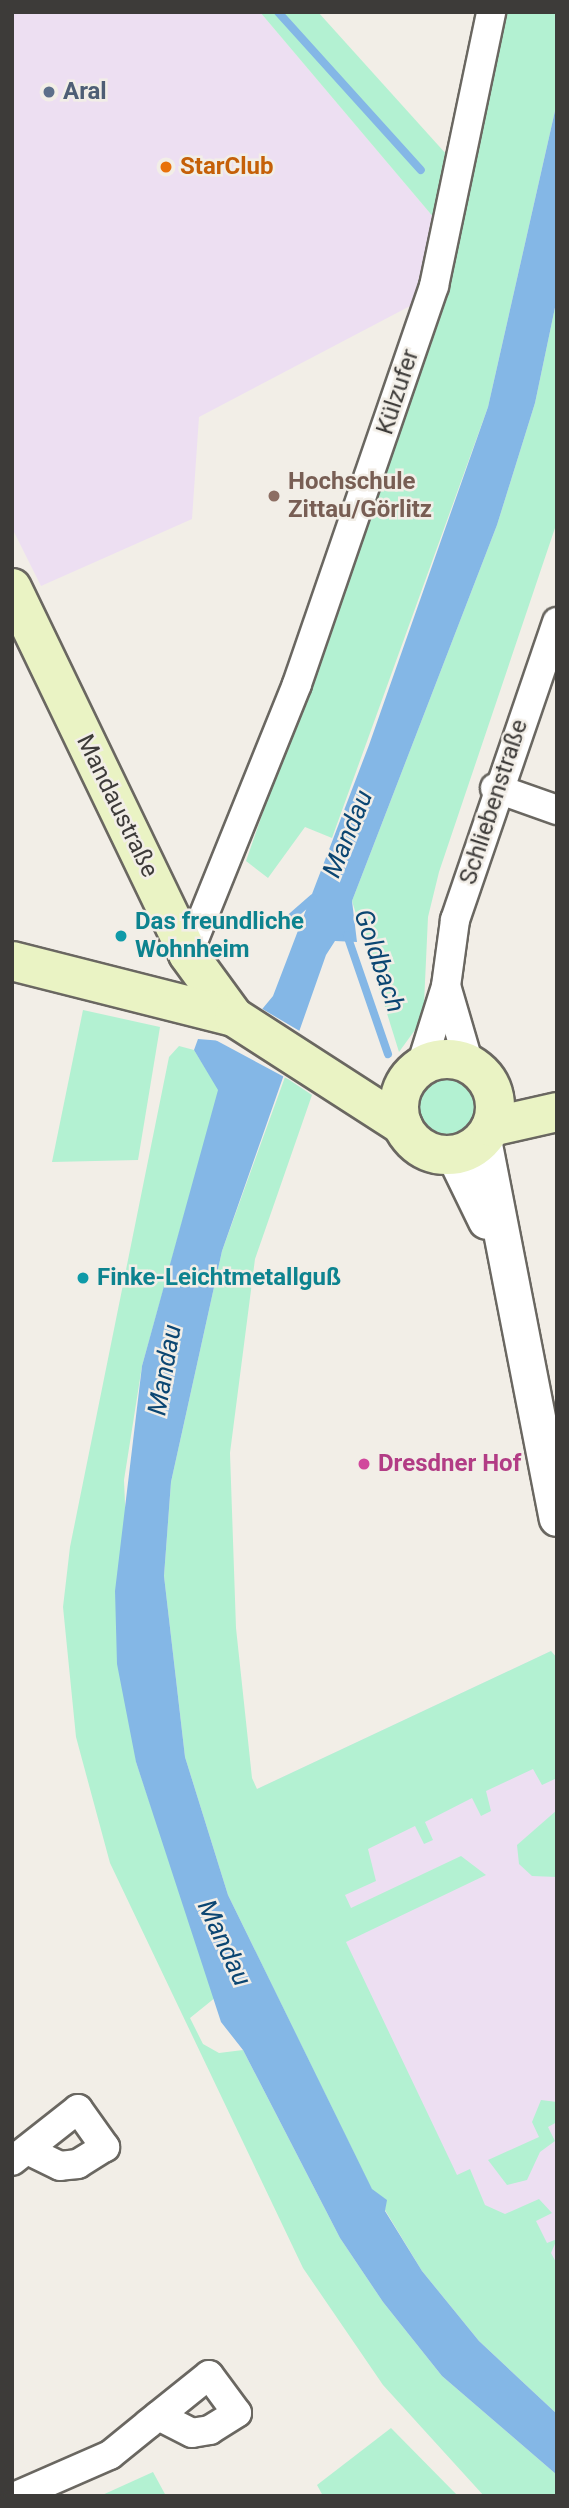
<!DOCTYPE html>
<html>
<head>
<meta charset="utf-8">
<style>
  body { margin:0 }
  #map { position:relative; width:569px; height:2508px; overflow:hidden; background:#f2eee7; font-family:Roboto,sans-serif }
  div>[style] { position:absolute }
  .commercial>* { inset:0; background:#eddff2 }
  .green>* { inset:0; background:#b3f1d2 }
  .round { border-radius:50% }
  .water>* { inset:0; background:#84b7e6 }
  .pier>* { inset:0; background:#f2eee7 }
  .stream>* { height:8px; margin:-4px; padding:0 4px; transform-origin:4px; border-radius:4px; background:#84b7e6 }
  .roads { filter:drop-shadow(2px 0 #6a6761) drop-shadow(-2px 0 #6a6761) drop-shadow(0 2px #6a6761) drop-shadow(0 -2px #6a6761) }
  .minor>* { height:28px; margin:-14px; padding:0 14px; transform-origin:14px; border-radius:14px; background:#fff }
  .tertiary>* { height:35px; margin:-17.5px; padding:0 17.5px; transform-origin:17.5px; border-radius:17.5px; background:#fff }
  .secondary>* { height:38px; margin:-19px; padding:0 19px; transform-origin:19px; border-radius:19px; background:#eaf3c4 }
  .secondary>.ring { margin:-19px; padding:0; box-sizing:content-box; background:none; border:38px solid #eaf3c4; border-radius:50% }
  .dots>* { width:19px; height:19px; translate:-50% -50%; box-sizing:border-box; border:4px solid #f2eee7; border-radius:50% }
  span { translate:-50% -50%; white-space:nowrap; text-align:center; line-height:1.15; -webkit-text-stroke:5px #f2eee7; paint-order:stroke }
  .service-label { font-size:24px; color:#4e5e75; font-weight:700 }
  .left { translate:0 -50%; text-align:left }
  .food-label { font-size:24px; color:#c56008; font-weight:700 }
  .street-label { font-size:24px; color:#3d3b39 }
  .education-label { font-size:24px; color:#785e54; font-weight:700 }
  .culture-label { font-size:24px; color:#0d838f; font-weight:700 }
  .hotel-label { font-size:24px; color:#b23c85; font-weight:700 }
  .water-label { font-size:26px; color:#0b4672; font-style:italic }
  .frame { position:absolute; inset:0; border:14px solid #3d3b39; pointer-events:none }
</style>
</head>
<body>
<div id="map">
  <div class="commercial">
    <div style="clip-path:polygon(12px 12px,260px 12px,435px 219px,412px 305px,199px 417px,192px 519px,41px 586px,12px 528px)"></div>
    <div style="clip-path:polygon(551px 1651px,557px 1658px,557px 2332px,513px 2288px,257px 1789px)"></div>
  </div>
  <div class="green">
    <div style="clip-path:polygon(260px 12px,318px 12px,447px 155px,435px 219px)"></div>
    <div style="clip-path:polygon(504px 12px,557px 12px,557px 102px,488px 407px,332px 838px,305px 827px,268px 878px,246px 861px,445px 290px)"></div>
    <div style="clip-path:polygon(557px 298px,557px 522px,439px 872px,428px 917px,424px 1004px,420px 1023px,399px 1052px,352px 901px,497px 525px,535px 403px)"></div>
    <div style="clip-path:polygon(83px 1010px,160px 1027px,138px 1160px,52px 1162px)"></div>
    <div style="clip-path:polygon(179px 1046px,194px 1050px,219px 1090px,142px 1366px,124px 1480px,136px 1762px,216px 1997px,190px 2018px,203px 2044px,219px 2053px,243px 2050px,340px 2238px,383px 2302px,442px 2376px,557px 2475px,557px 2496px,484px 2496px,383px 2385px,303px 2268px,110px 1863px,76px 1737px,63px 1607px,70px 1547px,169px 1057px)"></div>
    <div style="clip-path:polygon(285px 1077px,312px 1095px,255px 1259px,230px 1453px,236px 1628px,252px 1778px,257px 1789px,551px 1651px,557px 1658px,557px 1778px,542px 1785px,533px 1769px,486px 1791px,491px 1811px,481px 1816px,472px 1798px,425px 1822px,433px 1840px,424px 1844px,415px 1826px,368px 1849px,376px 1881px,345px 1895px,351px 1908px,461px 1856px,486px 1875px,346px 1942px,457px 2175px,470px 2169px,485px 2205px,505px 2214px,539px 2199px,552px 2213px,536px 2221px,547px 2243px,557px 2239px,551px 2253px,557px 2264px,557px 2414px,479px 2341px,422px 2271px,385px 2210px,386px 2200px,372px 2190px,228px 1895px,185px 1757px,164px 1576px,171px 1482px,222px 1251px)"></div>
    <div class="round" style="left:419px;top:1079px;width:56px;height:56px"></div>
    <div style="clip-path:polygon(557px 1810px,557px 1877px,532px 1876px,519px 1864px,517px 1845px)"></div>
    <div style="clip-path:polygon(541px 2100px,557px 2102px,557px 2122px,548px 2127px,555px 2141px,540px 2152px,527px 2180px,507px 2185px,488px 2160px,539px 2137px,532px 2122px)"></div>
    <div style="clip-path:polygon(391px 2428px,458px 2496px,323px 2496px,317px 2485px)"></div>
    <div style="clip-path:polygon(153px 2472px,166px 2496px,100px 2496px)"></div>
  </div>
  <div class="water">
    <div style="clip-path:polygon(557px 102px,557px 298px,535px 403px,497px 525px,352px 901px,357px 942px,335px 941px,326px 955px,222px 1251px,171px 1482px,164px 1576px,185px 1757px,228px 1895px,372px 2189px,387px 2200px,385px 2211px,422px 2271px,479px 2341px,557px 2414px,557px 2475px,442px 2376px,383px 2302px,340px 2238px,243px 2050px,221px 2022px,136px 1762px,117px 1664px,115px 1591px,142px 1366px,218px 1090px,194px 1050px,198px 1039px,235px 1042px,273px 996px,369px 745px,488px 407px)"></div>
  </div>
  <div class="pier">
    <div style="clip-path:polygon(259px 1007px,303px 1033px,288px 1079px,208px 1036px,233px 1038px)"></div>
  </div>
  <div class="stream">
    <div style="left:278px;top:12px;width:213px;rotate:47.9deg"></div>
    <div style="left:245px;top:920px;width:43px"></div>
    <div style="left:288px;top:920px;width:33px;rotate:-41deg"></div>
    <div style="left:347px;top:935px;width:126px;rotate:71deg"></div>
  </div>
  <div class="roads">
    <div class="minor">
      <div style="left:495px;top:788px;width:66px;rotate:19.5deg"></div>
      <div style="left:188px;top:954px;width:291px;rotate:-68deg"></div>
      <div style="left:297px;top:684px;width:421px;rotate:-71deg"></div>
      <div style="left:434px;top:286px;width:280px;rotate:-78.2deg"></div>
      <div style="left:447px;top:989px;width:78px;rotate:73.7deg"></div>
      <div style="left:421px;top:1066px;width:84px;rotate:-72.6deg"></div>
      <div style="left:446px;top:986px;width:67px;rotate:-82.2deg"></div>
      <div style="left:455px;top:920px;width:315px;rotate:-71.1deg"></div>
      <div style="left:12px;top:2161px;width:84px;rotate:-38.2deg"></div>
      <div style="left:78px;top:2109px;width:47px;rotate:54.6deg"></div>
      <div style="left:105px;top:2147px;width:32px;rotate:148deg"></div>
      <div style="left:78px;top:2164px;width:18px;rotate:174deg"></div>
      <div style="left:60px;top:2166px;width:37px;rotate:-154deg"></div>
      <div style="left:16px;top:2496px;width:103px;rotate:-23.6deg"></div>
      <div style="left:110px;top:2455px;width:49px;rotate:-39.2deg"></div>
      <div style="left:148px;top:2424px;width:78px;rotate:-38.8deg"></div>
      <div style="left:209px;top:2375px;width:47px;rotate:53.6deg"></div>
      <div style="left:237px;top:2413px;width:32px;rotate:148deg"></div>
      <div style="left:210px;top:2430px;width:18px;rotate:171deg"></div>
      <div style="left:192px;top:2433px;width:38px;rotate:-153deg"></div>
    </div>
    <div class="tertiary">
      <div style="left:483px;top:1139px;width:386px;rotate:79deg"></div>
      <div style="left:454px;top:1155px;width:73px;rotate:64.1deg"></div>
    </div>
    <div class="secondary">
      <div style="left:12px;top:588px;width:406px;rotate:64.3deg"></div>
      <div style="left:188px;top:954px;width:78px;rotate:53.9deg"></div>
      <div style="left:12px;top:961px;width:229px;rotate:14.2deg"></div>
      <div style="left:234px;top:1017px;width:201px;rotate:32.8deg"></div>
      <div class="ring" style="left:399px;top:1059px;width:58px;height:58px"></div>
      <div style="left:491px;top:1127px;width:68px;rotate:-12.8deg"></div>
    </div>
  </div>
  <div class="dots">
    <div style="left:49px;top:92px;background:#5c6f8a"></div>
    <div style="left:166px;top:167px;background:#e8710a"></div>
    <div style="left:274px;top:496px;background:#8d6e63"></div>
    <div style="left:121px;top:936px;background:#0f9aa8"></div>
    <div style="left:83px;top:1278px;background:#0f9aa8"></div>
    <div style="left:364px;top:1464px;background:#d1479c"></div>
  </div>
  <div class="service-label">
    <span class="left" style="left:63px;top:92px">Aral</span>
  </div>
  <div class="food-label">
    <span class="left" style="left:180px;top:167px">StarClub</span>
  </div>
  <div class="street-label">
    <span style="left:398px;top:392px;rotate:-72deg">Külzufer</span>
    <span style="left:494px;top:802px;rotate:-72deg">Schliebenstraße</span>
    <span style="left:117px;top:806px;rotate:64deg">Mandaustraße</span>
  </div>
  <div class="education-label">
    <span class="left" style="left:288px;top:496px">Hochschule<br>Zittau/Görlitz</span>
  </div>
  <div class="culture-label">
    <span class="left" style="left:135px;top:936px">Das freundliche<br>Wohnheim</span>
    <span class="left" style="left:97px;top:1278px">Finke-Leichtmetallguß</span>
  </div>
  <div class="hotel-label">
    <span class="left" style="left:378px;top:1464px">Dresdner Hof</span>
  </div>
  <div class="water-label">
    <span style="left:348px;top:834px;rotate:-68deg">Mandau</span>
    <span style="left:379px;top:961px;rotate:71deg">Goldbach</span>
    <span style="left:165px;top:1370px;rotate:-80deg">Mandau</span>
    <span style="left:224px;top:1943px;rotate:65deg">Mandau</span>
  </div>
  <div class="frame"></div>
</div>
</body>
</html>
